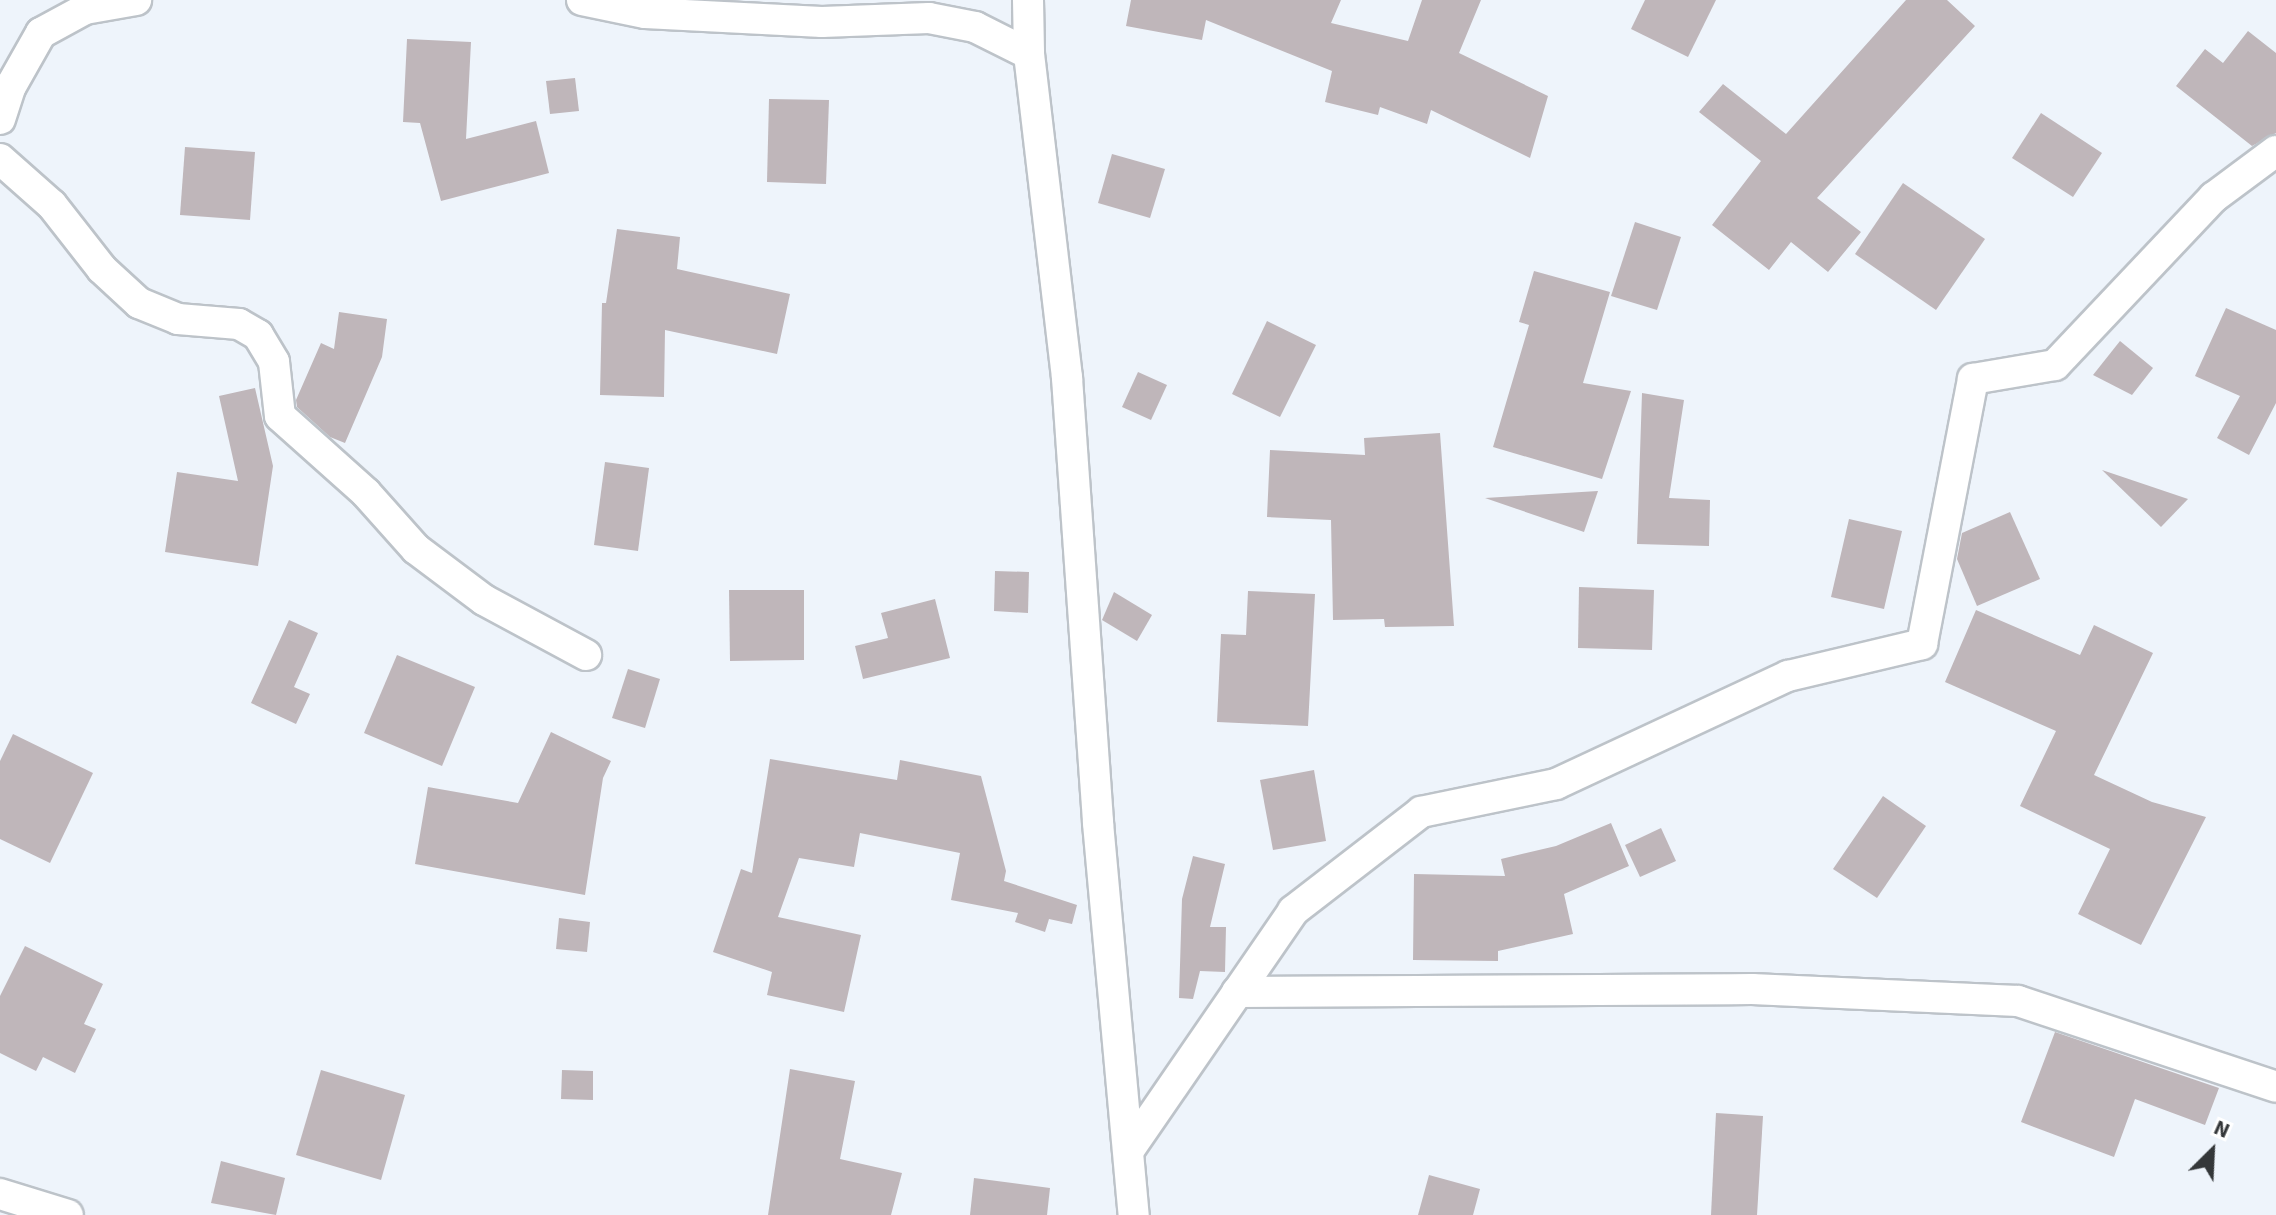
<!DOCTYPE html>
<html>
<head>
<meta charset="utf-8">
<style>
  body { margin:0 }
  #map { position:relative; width:2276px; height:1215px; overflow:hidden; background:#eef4fb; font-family:"Source Sans 3",sans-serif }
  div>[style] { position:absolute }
  .building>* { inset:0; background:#bfb6ba }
  .roads { filter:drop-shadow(2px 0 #bdc3c9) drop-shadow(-2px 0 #bdc3c9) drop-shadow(0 2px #bdc3c9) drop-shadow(0 -2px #bdc3c9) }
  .minor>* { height:30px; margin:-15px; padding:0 15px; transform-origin:15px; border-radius:15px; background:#fff }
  span { translate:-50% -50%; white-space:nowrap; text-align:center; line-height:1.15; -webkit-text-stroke:8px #fff; paint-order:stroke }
  .north { position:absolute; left:2172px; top:1111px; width:80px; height:80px; -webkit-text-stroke:6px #fff; paint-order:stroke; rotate:24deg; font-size:22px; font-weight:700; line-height:32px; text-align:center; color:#343739 }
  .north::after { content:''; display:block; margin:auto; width:28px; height:36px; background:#343739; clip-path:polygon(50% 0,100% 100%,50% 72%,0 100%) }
</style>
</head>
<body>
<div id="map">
  <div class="building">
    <div style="clip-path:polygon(1131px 0,1341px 0,1331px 23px,1408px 41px,1422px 0,1481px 0,1459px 53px,1548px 96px,1530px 158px,1431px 110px,1427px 124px,1380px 107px,1378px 115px,1325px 102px,1332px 71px,1206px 20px,1202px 40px,1126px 26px)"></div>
    <div style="clip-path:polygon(1645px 0,1716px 0,1688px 57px,1631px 29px)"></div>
    <div style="clip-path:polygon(1906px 0,1947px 0,1975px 26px,1817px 198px,1861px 232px,1828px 272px,1791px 242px,1769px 270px,1712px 225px,1761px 161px,1699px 112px,1723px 84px,1786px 134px)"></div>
    <div style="clip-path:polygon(2248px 31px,2276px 53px,2276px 133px,2252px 146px,2176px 86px,2205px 49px,2223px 63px)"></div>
    <div style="clip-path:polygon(407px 39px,471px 42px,466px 139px,536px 121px,549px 173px,441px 201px,420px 123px,403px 122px)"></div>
    <div style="clip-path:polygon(575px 78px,579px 111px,550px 114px,546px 81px)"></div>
    <div style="clip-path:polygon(769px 99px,829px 100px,826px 184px,767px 182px)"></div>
    <div style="clip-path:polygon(2041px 113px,2102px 153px,2073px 197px,2012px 158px)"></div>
    <div style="clip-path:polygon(185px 147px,255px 152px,250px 220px,180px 215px)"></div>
    <div style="clip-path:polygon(1112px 154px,1165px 169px,1150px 218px,1098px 203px)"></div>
    <div style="clip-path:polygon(1903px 183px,1985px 239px,1936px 310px,1855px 254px)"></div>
    <div style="clip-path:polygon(1635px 222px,1681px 237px,1657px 310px,1611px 296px)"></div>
    <div style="clip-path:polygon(617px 229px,680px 237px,677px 269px,790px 294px,777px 354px,665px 330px,664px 397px,600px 395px,602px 303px,606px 303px)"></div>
    <div style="clip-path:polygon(1534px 271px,1610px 292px,1583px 383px,1631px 391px,1602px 479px,1493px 447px,1529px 325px,1519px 322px)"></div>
    <div style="clip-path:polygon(2226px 308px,2276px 330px,2276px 403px,2249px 455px,2217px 438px,2240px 396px,2195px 376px)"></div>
    <div style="clip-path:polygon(339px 312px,387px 319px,382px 357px,345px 443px,330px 437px,297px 407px,296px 400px,321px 343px,334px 349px)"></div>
    <div style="clip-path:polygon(1267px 321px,1316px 345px,1280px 417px,1232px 394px)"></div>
    <div style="clip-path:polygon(2120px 341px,2153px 368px,2132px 395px,2093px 375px)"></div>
    <div style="clip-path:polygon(1138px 372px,1167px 385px,1151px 420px,1122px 407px)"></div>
    <div style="clip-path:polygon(255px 388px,273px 466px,258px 566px,165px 552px,177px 472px,238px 481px,219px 396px)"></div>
    <div style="clip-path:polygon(1642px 393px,1684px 400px,1669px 498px,1710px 500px,1709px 546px,1637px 544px)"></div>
    <div style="clip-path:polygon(1440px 433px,1454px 626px,1385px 627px,1384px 619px,1333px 620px,1331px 520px,1267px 517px,1270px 450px,1365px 455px,1364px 438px)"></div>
    <div style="clip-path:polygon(605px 462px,649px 468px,638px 551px,594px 545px)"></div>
    <div style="clip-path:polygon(2102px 470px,2188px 499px,2161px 527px)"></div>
    <div style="clip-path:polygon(1598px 491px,1584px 532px,1485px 498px)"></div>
    <div style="clip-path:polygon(2010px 512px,2040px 579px,1977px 606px,1957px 559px,1962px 533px)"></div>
    <div style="clip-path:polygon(1849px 519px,1902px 531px,1884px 609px,1831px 597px)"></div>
    <div style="clip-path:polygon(995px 571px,1029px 572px,1028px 613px,994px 611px)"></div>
    <div style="clip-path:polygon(1579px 587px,1654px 590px,1652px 650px,1578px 648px)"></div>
    <div style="clip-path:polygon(729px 590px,804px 590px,804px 660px,730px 661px)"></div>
    <div style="clip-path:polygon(1248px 591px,1315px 594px,1308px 726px,1217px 722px,1221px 634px,1246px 635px)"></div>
    <div style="clip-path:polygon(1114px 592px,1152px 615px,1137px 641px,1102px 620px)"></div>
    <div style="clip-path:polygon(935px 599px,950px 658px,863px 679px,855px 646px,888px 638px,881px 613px)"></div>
    <div style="clip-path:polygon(1976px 610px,2080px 655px,2094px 625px,2153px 653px,2094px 775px,2152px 802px,2206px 817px,2141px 945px,2078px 914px,2110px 849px,2020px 806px,2056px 731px,1945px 682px)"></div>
    <div style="clip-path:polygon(289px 620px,318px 633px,294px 687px,310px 694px,296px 724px,251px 703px)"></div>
    <div style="clip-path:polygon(397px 655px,475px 687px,442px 766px,364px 733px)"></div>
    <div style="clip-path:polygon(628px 669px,660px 679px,645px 728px,612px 718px)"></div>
    <div style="clip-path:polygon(551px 732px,611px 761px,603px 778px,585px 895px,415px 864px,428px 787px,518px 803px)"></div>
    <div style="clip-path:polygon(13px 734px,93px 773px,50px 863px,0 839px,0 761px)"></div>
    <div style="clip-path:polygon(770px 759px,897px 780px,900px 760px,981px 776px,1006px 871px,1004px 881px,1077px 905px,1072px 924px,1049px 919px,1045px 932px,1015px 922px,1018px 913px,951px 900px,960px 853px,860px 833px,854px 867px,799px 858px,778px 917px,861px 935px,844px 1012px,767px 995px,772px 972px,713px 952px,741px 869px,752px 873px)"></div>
    <div style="clip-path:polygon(1314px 770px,1326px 841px,1273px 850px,1260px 780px)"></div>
    <div style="clip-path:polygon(1883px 796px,1926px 826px,1877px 898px,1833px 869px)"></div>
    <div style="clip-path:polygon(1611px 823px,1629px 866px,1564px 894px,1573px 934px,1498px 951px,1498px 961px,1413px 960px,1414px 874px,1505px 876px,1501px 859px,1556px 846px)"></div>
    <div style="clip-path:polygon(1661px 828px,1676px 861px,1640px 877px,1625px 845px)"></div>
    <div style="clip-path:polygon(1193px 856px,1225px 864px,1210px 927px,1226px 927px,1225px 972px,1200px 971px,1193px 999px,1179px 998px,1182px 899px)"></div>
    <div style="clip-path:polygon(559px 918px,590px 922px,587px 952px,556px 949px)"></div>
    <div style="clip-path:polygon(25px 946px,103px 984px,84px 1024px,96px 1029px,75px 1073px,43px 1057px,36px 1071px,0 1053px,0 996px)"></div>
    <div style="clip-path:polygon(2055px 1032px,2219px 1088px,2205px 1125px,2135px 1099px,2114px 1157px,2021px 1122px)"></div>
    <div style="clip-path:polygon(790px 1069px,855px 1081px,840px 1159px,902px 1173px,891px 1215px,768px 1215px)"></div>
    <div style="clip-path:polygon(321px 1070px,405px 1095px,381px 1180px,296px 1155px)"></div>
    <div style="clip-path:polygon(562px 1070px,593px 1071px,593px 1100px,561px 1099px)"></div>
    <div style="clip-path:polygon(1716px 1113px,1763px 1116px,1757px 1215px,1711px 1215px)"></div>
    <div style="clip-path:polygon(221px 1161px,285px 1178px,276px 1215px,211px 1203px)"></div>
    <div style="clip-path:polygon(1429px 1175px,1480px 1189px,1473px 1215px,1418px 1215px)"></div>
    <div style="clip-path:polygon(974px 1178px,1050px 1188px,1047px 1215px,970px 1215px)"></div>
  </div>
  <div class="roads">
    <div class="minor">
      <div style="left:582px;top:0;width:64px;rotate:11.7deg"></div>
      <div style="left:645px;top:13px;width:177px;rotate:2.9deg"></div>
      <div style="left:822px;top:22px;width:107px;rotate:-2.1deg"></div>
      <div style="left:929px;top:18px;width:47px;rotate:11.1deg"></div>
      <div style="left:975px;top:27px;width:60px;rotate:26.6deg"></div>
      <div style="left:1028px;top:0;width:54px;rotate:88.9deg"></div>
      <div style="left:1029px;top:54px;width:326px;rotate:83.3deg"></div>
      <div style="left:1067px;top:378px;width:446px;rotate:86deg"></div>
      <div style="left:1098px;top:823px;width:394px;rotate:84.8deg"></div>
      <div style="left:0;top:119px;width:35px;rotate:-72deg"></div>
      <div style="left:11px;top:86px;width:61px;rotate:-60.5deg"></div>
      <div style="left:41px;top:33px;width:50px;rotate:-28.6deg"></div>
      <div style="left:85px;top:9px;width:52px;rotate:-10deg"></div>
      <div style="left:0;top:159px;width:69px;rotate:41.5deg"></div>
      <div style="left:52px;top:205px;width:81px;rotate:52deg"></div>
      <div style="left:102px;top:269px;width:50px;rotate:42.6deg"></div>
      <div style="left:139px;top:303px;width:42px;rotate:22.3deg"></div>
      <div style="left:178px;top:319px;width:61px;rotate:4.7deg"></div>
      <div style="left:239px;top:324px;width:22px;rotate:30deg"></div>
      <div style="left:258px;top:335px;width:31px;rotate:59deg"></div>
      <div style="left:274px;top:362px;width:54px;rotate:83.7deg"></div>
      <div style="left:280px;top:416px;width:115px;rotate:41.8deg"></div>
      <div style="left:366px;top:493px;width:75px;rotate:48.2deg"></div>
      <div style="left:416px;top:549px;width:85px;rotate:36.9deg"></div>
      <div style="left:484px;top:600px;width:116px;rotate:28.3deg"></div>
      <div style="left:1237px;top:992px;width:515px;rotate:-0.33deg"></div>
      <div style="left:1752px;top:989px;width:266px;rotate:2.6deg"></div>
      <div style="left:2018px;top:1001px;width:272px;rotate:18.4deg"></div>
      <div style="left:1129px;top:1150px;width:290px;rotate:-55.5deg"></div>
      <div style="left:1293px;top:911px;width:162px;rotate:-37.7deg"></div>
      <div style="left:1421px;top:812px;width:138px;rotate:-11.7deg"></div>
      <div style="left:1556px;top:784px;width:256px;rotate:-25deg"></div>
      <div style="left:1788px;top:676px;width:138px;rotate:-13.4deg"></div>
      <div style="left:1922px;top:644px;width:270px;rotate:-79.1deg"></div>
      <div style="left:1973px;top:379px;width:83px;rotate:-9.7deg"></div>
      <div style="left:2055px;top:365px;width:231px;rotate:-46.6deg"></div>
      <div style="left:2214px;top:197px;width:77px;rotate:-36.6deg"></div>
      <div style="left:0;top:1194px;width:71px;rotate:17.2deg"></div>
    </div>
  </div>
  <div class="north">N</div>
</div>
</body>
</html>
